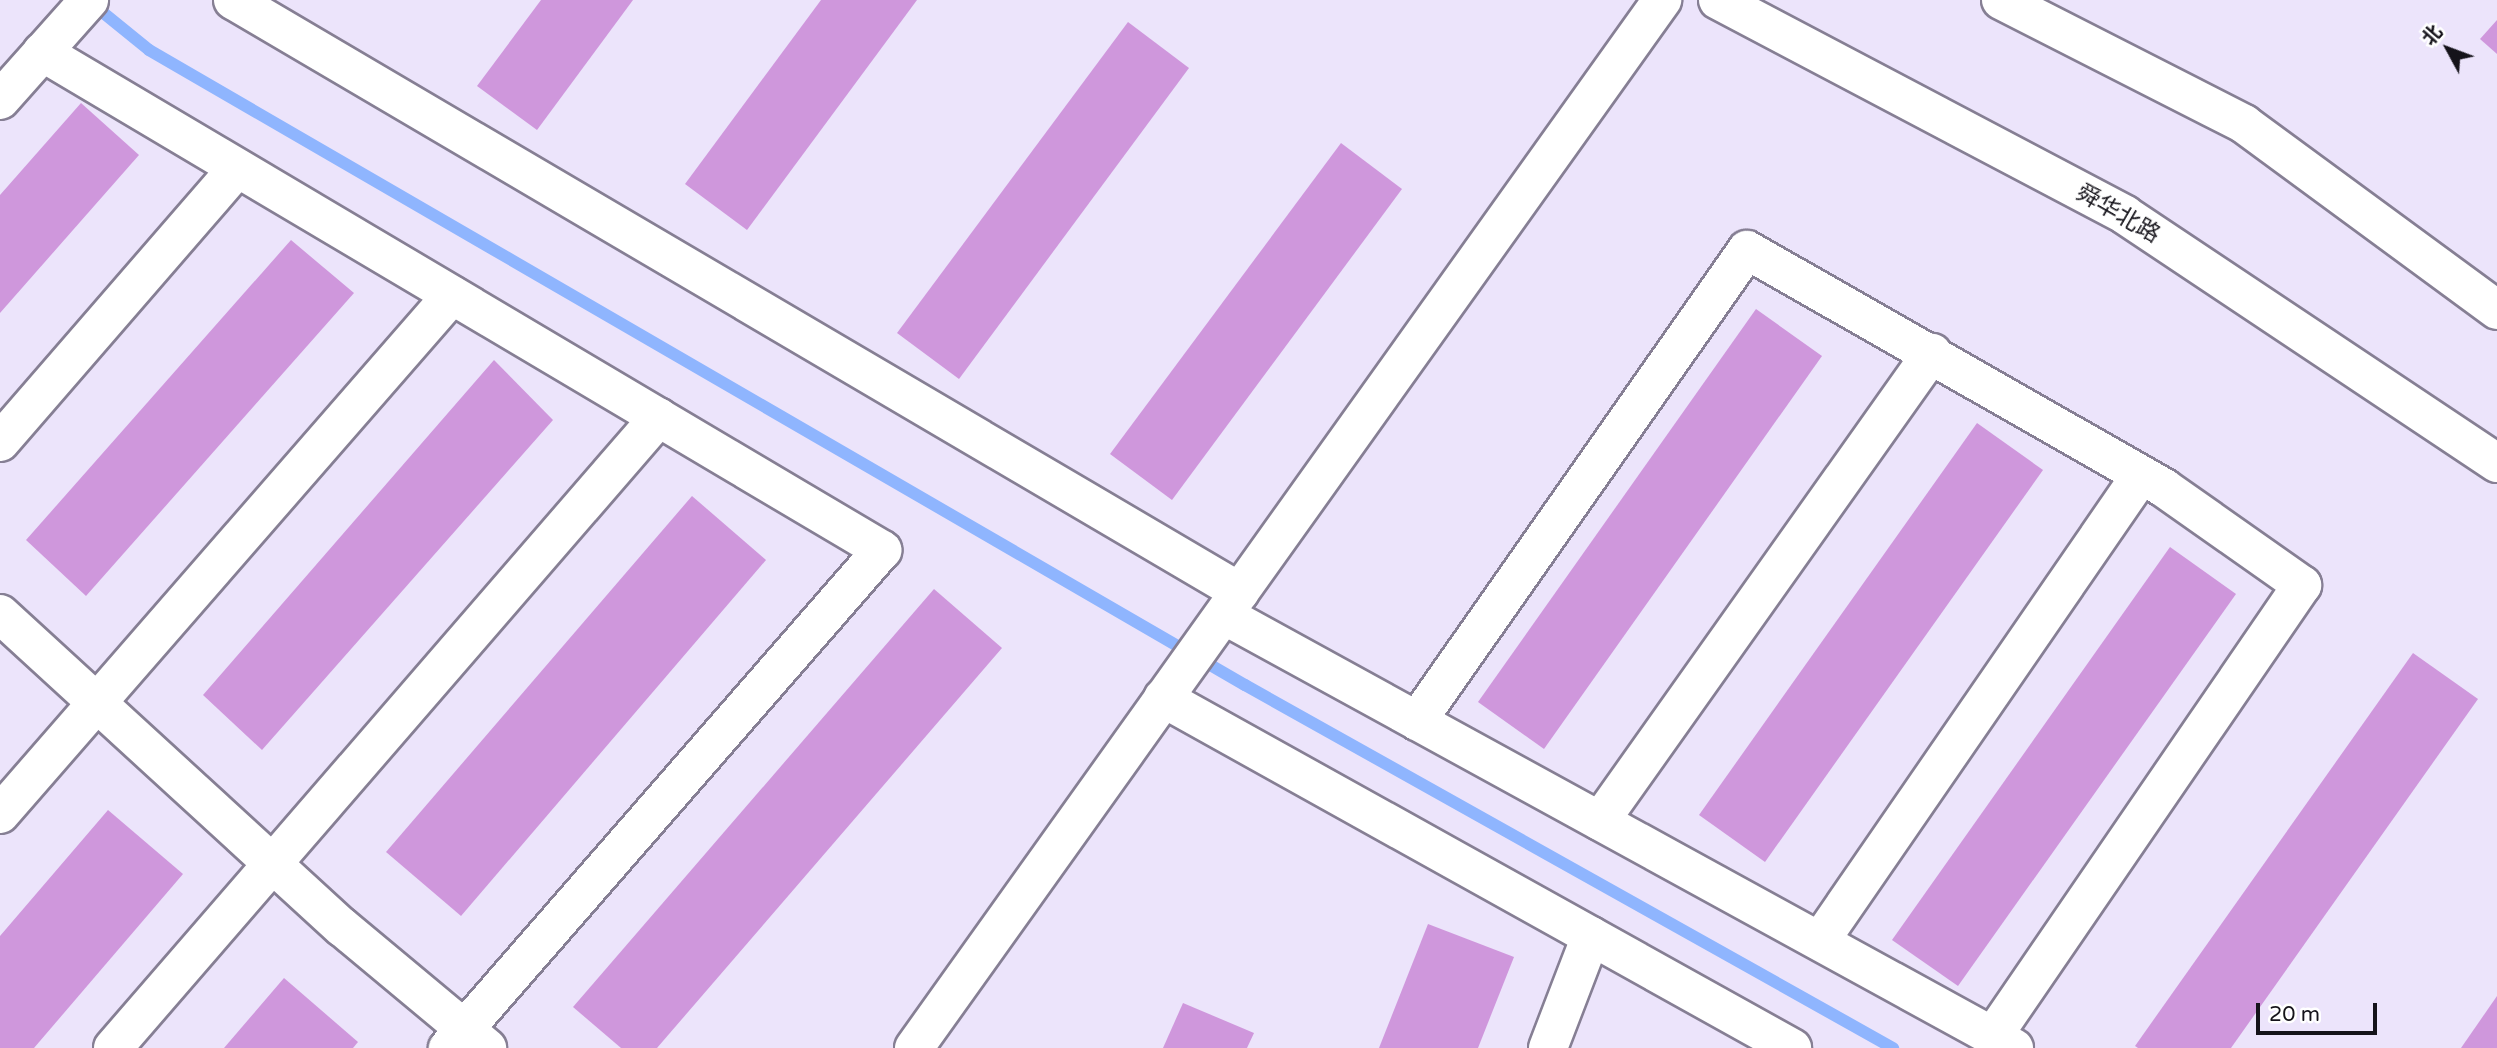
<!DOCTYPE html>
<html>
<head>
<meta charset="utf-8">
<style>
  body { margin:0 }
  #map { position:relative; width:2497px; height:1048px; overflow:hidden; background:#ece4fb; font-family:"Varela Round","Noto Sans SC",sans-serif }
  div>[style] { position:absolute }
  .stream>* { height:12px; margin:-6px; padding:0 6px; transform-origin:6px; border-radius:6px; background:#8fb5fe }
  .building>* { inset:0; background:#cf97dc }
  .roads { filter:drop-shadow(2px 0 #867f94) drop-shadow(-2px 0 #867f94) drop-shadow(0 2px #867f94) drop-shadow(0 -2px #867f94) }
  .minor>* { height:38px; margin:-19px; padding:0 19px; transform-origin:19px; border-radius:19px; background:#fff }
  .major>* { height:38px; margin:-19px; padding:0 19px; transform-origin:19px; border-radius:19px; background:#fff }
  span { translate:-50% -50%; white-space:nowrap; text-align:center; line-height:1.15; -webkit-text-stroke:5px #fff; paint-order:stroke }
  .street-label { font-size:23px; color:#15131a }
  .north { position:absolute; left:2413px; top:14px; width:70px; height:70px; -webkit-text-stroke:5px #fff; paint-order:stroke; rotate:311deg; font-size:19px; font-weight:700; line-height:28px; text-align:center; color:#15131a }
  .north::after { content:''; display:block; margin:auto; width:24px; height:32px; background:#15131a; clip-path:polygon(50% 0,100% 100%,50% 72%,0 100%) }
  .scale { position:absolute; left:2256px; top:1003px; width:121px; height:32px; box-sizing:border-box; border:4px solid #15131a; border-top:0; padding-left:9px; font-size:21px; line-height:24px; white-space:nowrap; color:#15131a; -webkit-text-stroke:5px #fff; paint-order:stroke }
</style>
</head>
<body>
<div id="map">
  <div class="stream">
    <div style="left:90px;top:2px;width:76px;rotate:39.1deg"></div>
    <div style="left:149px;top:50px;width:1267px;rotate:30.09deg"></div>
    <div style="left:1245px;top:685px;width:743px;rotate:29.26deg"></div>
  </div>
  <div class="building">
    <div style="clip-path:polygon(541px 0,633px 0,537px 130px,477px 86px)"></div>
    <div style="clip-path:polygon(821px 0,917px 0,747px 230px,685px 184px)"></div>
    <div style="clip-path:polygon(2497px 20px,2497px 54px,2480px 39px)"></div>
    <div style="clip-path:polygon(1128px 22px,1189px 68px,959px 379px,897px 333px)"></div>
    <div style="clip-path:polygon(81px 103px,139px 155px,0 313px,0 195px)"></div>
    <div style="clip-path:polygon(1341px 143px,1402px 189px,1172px 500px,1110px 454px)"></div>
    <div style="clip-path:polygon(291px 240px,354px 293px,86px 596px,26px 540px)"></div>
    <div style="clip-path:polygon(1756px 309px,1822px 356px,1544px 749px,1478px 702px)"></div>
    <div style="clip-path:polygon(494px 360px,553px 420px,262px 750px,203px 695px)"></div>
    <div style="clip-path:polygon(1977px 423px,2043px 470px,1765px 862px,1699px 815px)"></div>
    <div style="clip-path:polygon(692px 496px,766px 560px,461px 916px,386px 852px)"></div>
    <div style="clip-path:polygon(2170px 547px,2236px 594px,1958px 986px,1892px 940px)"></div>
    <div style="clip-path:polygon(934px 589px,1002px 648px,657px 1048px,621px 1048px,573px 1007px)"></div>
    <div style="clip-path:polygon(2413px 653px,2478px 699px,2231px 1048px,2138px 1048px,2135px 1046px)"></div>
    <div style="clip-path:polygon(108px 810px,183px 874px,34px 1048px,0 1048px,0 936px)"></div>
    <div style="clip-path:polygon(1428px 924px,1514px 957px,1478px 1048px,1379px 1048px)"></div>
    <div style="clip-path:polygon(284px 978px,358px 1042px,353px 1048px,224px 1048px)"></div>
    <div style="clip-path:polygon(2497px 996px,2497px 1048px,2461px 1048px)"></div>
    <div style="clip-path:polygon(1183px 1003px,1254px 1033px,1247px 1048px,1163px 1048px)"></div>
  </div>
  <div class="roads">
    <div class="minor">
      <div style="left:233px;top:0;width:1168px;rotate:30.45deg"></div>
      <div style="left:42px;top:52px;width:977px;rotate:30.66deg"></div>
      <div style="left:882px;top:550px;width:661px;rotate:131.07deg"></div>
      <div style="left:0;top:100px;width:134px;rotate:-48.3deg"></div>
      <div style="left:0;top:442px;width:362px;rotate:-49.1deg"></div>
      <div style="left:0;top:614px;width:464px;rotate:42.5deg"></div>
      <div style="left:342px;top:927px;width:189px;rotate:39.8deg"></div>
      <div style="left:1224px;top:615px;width:901px;rotate:28.73deg"></div>
      <div style="left:1163px;top:698px;width:720px;rotate:29.09deg"></div>
      <div style="left:1417px;top:721px;width:575px;rotate:-54.98deg"></div>
      <div style="left:1747px;top:250px;width:480px;rotate:29.7deg"></div>
      <div style="left:2164px;top:488px;width:169px;rotate:35.1deg"></div>
      <div style="left:2302px;top:585px;width:547px;rotate:124.42deg"></div>
      <div style="left:0;top:814px;width:688px;rotate:-48.95deg"></div>
      <div style="left:1600px;top:821px;width:574px;rotate:-54.65deg"></div>
      <div style="left:1820px;top:941px;width:566px;rotate:-55.44deg"></div>
      <div style="left:113px;top:1048px;width:834px;rotate:-49.13deg"></div>
      <div style="left:914px;top:1048px;width:1288px;rotate:-54.48deg"></div>
      <div style="left:1548px;top:1048px;width:120px;rotate:-69deg"></div>
    </div>
    <div class="major">
      <div style="left:1718px;top:0;width:460px;rotate:27.8deg"></div>
      <div style="left:2125px;top:215px;width:447px;rotate:33.7deg"></div>
      <div style="left:2001px;top:0;width:273px;rotate:27deg"></div>
      <div style="left:2244px;top:124px;width:314px;rotate:36.3deg"></div>
    </div>
  </div>
  <div class="street-label">
    <span style="left:2118px;top:214px;rotate:30deg">舜华北路</span>
  </div>
  <div class="north">北</div>
  <div class="scale">20 m</div>
</div>
</body>
</html>
